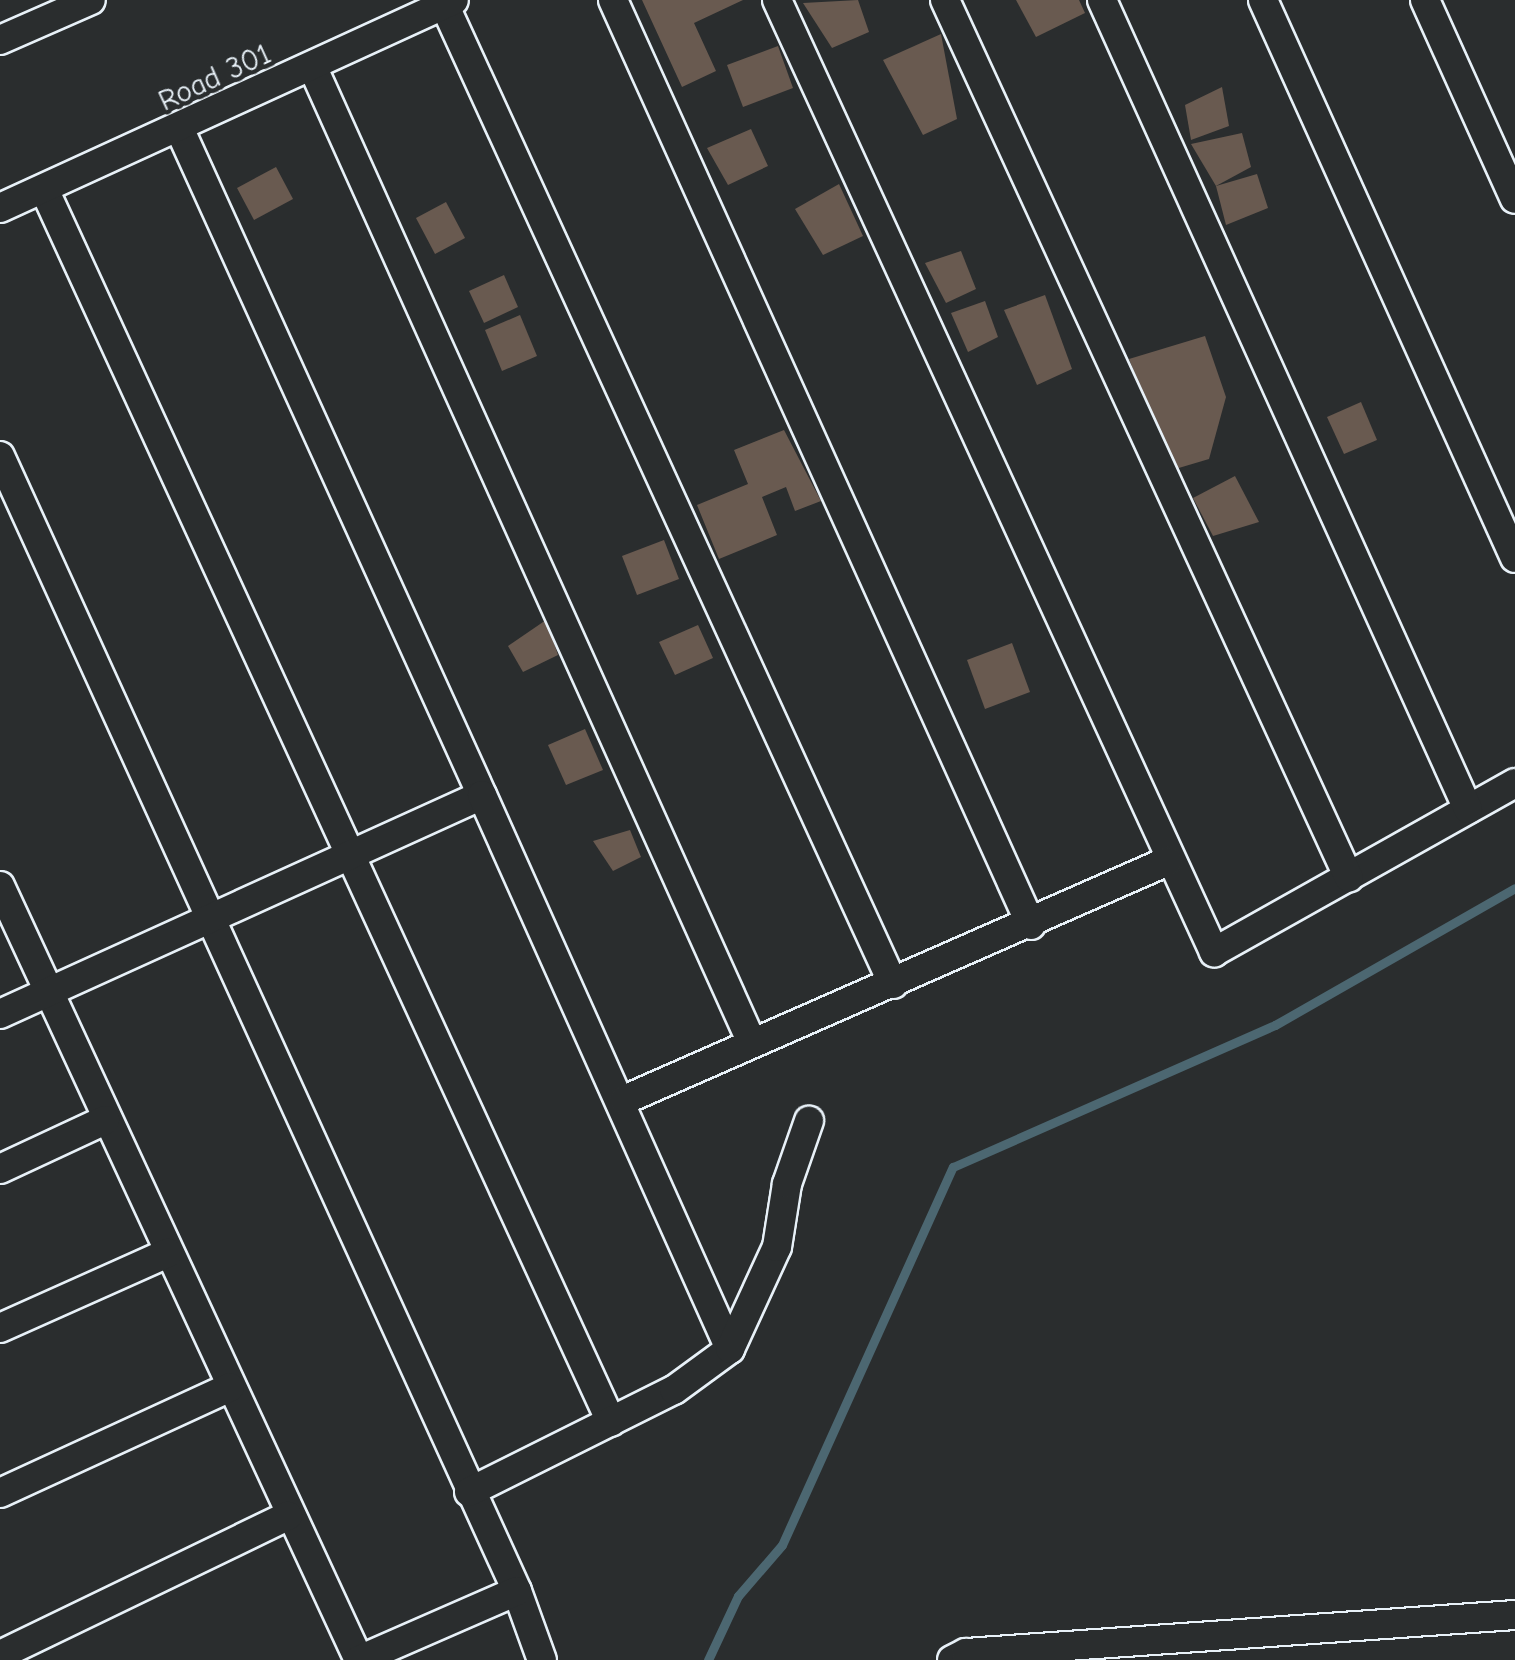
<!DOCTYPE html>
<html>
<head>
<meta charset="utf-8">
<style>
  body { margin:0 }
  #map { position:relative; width:1515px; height:1660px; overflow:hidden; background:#2a2d2e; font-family:"Comic Neue",sans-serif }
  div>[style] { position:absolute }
  .stream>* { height:9px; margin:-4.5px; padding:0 4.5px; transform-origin:4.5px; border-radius:4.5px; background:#4c6771 }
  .building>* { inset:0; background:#695a50 }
  .roads { filter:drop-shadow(2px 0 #e8f1f8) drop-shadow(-2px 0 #e8f1f8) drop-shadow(0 2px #e8f1f8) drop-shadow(0 -2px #e8f1f8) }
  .minor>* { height:28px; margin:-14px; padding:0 14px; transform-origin:14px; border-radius:14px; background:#2a2d2e }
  span { translate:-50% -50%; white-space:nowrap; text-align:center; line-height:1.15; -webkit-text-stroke:9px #2a2d2e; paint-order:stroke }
  .street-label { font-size:30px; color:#e8f1f8 }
</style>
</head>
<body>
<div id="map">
  <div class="stream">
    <div style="left:708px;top:1660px;width:71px;rotate:-64.9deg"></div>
    <div style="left:738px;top:1596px;width:67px;rotate:-49.2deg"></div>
    <div style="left:782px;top:1545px;width:415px;rotate:-65.7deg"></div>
    <div style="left:953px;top:1167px;width:352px;rotate:-23.8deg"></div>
    <div style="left:1275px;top:1025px;width:276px;rotate:-29.7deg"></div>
  </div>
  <div class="building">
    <div style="clip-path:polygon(642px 0,743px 0,694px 23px,716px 71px,682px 87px)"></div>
    <div style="clip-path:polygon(858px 0,869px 32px,832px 48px,803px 3px)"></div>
    <div style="clip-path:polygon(1016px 0,1079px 0,1085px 13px,1036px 37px)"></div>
    <div style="clip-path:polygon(941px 34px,957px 119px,923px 135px,883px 60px)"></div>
    <div style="clip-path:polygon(778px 46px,793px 88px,743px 107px,727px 65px)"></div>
    <div style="clip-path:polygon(1222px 87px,1229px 126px,1191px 140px,1185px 105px)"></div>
    <div style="clip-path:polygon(751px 129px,768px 166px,728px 185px,707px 148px)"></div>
    <div style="clip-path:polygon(1242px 133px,1251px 167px,1216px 186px,1191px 144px)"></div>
    <div style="clip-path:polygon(276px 167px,293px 199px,254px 220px,237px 188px)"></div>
    <div style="clip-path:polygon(1257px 174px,1268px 208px,1226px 225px,1216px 186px)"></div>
    <div style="clip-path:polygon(839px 184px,863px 236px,823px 255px,795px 209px)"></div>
    <div style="clip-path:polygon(446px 202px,465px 238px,435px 254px,416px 218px)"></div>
    <div style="clip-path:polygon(961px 251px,976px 289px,946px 303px,925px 263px)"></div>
    <div style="clip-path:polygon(504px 275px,518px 307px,484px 323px,469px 291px)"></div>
    <div style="clip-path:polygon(1045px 295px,1072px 369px,1037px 385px,1004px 310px)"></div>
    <div style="clip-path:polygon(985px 301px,998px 337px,968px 352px,951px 313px)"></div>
    <div style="clip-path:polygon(520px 315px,537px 356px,502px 371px,485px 330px)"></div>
    <div style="clip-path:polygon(1205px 336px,1226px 397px,1209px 459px,1172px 470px,1129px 359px)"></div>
    <div style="clip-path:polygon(1361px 402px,1377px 440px,1344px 454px,1327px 417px)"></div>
    <div style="clip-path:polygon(784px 430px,821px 501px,795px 511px,786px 487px,762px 497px,777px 535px,719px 559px,697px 505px,748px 484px,734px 450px)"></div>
    <div style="clip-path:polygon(1235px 476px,1259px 522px,1213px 536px,1193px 498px)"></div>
    <div style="clip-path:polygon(664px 540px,679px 579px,637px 595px,622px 556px)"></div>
    <div style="clip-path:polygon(546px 620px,558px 655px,523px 672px,508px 646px)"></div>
    <div style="clip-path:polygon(698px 625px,713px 658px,675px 675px,659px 642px)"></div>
    <div style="clip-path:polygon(1012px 643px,1030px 692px,985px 709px,967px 660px)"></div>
    <div style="clip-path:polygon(585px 729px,603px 770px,566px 785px,548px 745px)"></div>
    <div style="clip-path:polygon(630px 830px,641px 857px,613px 871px,593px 841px)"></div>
  </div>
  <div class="roads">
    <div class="minor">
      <div style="left:613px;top:0;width:1015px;rotate:65.68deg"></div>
      <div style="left:777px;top:0;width:1048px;rotate:65.34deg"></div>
      <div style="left:1214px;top:952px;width:345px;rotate:-29.3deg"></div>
      <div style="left:945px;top:0;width:966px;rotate:65.29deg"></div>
      <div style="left:1102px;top:0;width:888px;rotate:65.66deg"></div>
      <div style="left:1263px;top:0;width:612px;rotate:65.7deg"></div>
      <div style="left:1425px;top:0;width:218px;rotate:65.7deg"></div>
      <div style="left:444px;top:4px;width:1078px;rotate:65.38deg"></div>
      <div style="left:0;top:40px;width:99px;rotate:-23.7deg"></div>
      <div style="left:313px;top:68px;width:1069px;rotate:65.76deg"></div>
      <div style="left:180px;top:130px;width:730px;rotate:65.58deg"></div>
      <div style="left:44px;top:189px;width:1357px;rotate:65.3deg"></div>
      <div style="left:0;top:208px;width:499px;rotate:-24.6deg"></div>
      <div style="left:0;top:456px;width:1247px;rotate:65.51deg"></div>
      <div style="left:517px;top:1591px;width:73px;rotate:70.1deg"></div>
      <div style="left:0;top:886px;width:853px;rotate:65.12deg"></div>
      <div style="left:0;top:1014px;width:529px;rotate:-24.43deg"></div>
      <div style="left:482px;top:795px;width:607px;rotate:65.88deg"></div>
      <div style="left:624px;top:1100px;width:594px;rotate:-23.72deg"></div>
      <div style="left:0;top:1169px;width:116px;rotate:-25deg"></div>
      <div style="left:0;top:1328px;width:184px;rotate:-24.1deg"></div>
      <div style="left:469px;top:1492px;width:229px;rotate:-26.5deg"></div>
      <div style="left:674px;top:1390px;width:69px;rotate:-36.2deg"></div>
      <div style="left:730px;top:1349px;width:112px;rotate:-65.3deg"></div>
      <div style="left:777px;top:1247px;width:64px;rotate:-81deg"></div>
      <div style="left:787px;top:1184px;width:67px;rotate:-70.8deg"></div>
      <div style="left:0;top:1493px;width:253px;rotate:-24.7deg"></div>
      <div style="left:0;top:1655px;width:320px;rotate:-25.8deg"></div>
      <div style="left:359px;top:1660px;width:172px;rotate:-23.6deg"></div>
      <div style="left:952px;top:1660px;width:16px;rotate:-27deg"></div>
      <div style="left:966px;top:1653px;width:550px;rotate:-3.96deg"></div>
    </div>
  </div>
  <div class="street-label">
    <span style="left:215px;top:78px;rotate:-25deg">Road 301</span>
  </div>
</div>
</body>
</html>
